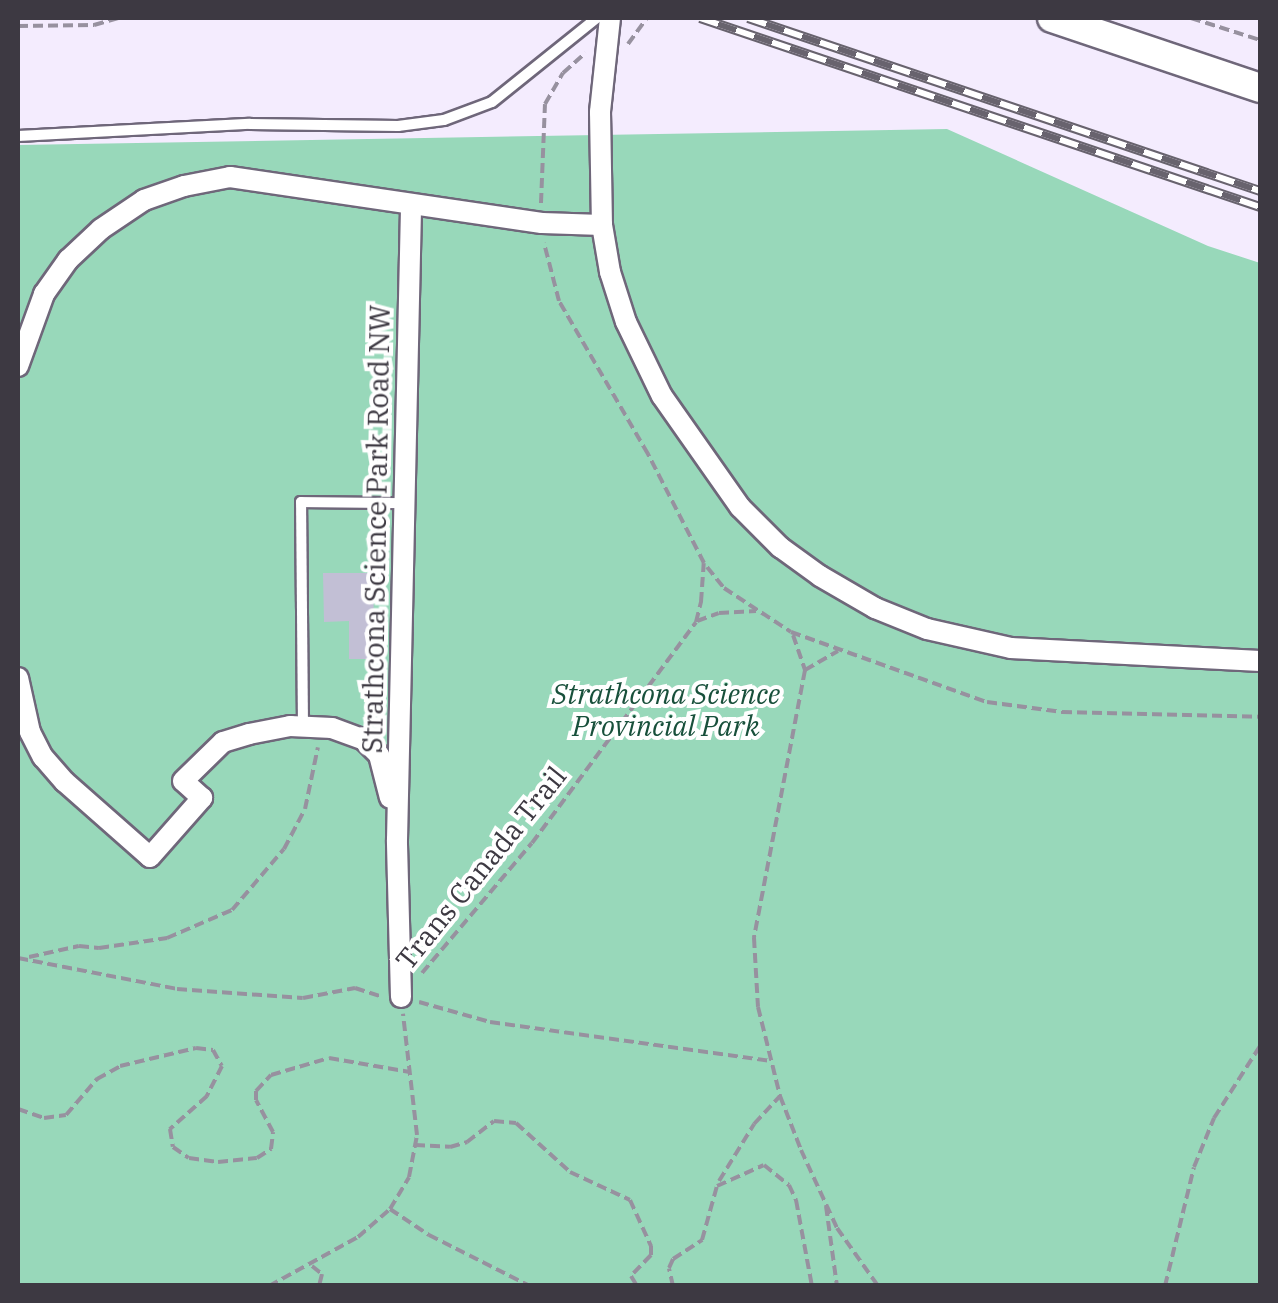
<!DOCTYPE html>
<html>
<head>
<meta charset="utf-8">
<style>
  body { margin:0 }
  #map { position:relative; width:1278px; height:1303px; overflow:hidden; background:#f4ecfe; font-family:"IBM Plex Serif",serif }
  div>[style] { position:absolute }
  .green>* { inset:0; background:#98d8ba }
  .building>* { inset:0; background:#c2bfd5 }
  .path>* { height:4px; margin-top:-2px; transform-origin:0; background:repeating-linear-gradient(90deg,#97919f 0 10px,transparent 0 15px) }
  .roads { filter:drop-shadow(2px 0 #6f677a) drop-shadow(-2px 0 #6f677a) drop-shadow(0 2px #6f677a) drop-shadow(0 -2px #6f677a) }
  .lane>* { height:10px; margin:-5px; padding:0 5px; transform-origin:5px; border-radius:5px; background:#fff }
  .street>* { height:20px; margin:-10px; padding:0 10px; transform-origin:10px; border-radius:10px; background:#fff }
  .secondary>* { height:28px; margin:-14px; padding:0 14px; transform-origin:14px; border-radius:14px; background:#fff }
  .rail>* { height:10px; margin-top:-5px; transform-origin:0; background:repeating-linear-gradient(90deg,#fff 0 19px,#68636e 0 38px); box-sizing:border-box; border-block:2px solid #68636e }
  span { translate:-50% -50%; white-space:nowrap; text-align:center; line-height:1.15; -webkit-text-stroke:8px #fff; paint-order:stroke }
  .street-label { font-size:28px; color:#3d3942 }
  .park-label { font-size:28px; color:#18503b; font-style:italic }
  .frame { position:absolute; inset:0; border:20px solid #3d3942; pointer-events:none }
</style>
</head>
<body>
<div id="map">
  <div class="green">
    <div style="clip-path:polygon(947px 129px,1208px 246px,1260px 263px,1260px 1285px,18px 1285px,18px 145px)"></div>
  </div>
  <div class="building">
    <div style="clip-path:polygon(323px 573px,374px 573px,373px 659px,349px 659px,349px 621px,324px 622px)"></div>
  </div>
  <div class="path">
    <div style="left:1191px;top:18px;width:72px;rotate:17.7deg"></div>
    <div style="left:18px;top:26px;width:76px;rotate:-0.8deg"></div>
    <div style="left:94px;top:25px;width:26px;rotate:-16deg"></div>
    <div style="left:628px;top:44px;width:32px;rotate:-54deg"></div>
    <div style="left:541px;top:203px;width:99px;rotate:-87.7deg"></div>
    <div style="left:545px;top:104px;width:36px;rotate:-60deg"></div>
    <div style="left:563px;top:73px;width:30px;rotate:-42deg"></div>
    <div style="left:707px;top:567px;width:27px;rotate:51deg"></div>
    <div style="left:724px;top:588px;width:80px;rotate:33.3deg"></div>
    <div style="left:791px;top:632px;width:208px;rotate:19.7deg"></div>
    <div style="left:987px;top:702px;width:76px;rotate:7.6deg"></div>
    <div style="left:1062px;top:712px;width:198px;rotate:1.4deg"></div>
    <div style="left:697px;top:621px;width:23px;rotate:-20deg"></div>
    <div style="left:719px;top:613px;width:37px;rotate:-3deg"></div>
    <div style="left:793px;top:635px;width:37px;rotate:71deg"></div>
    <div style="left:805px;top:670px;width:38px;rotate:-30deg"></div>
    <div style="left:805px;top:670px;width:273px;rotate:100.8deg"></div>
    <div style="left:754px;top:938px;width:69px;rotate:86.7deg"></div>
    <div style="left:758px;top:1007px;width:92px;rotate:76.1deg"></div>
    <div style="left:780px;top:1096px;width:58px;rotate:68.7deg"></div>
    <div style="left:801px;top:1150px;width:86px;rotate:65.2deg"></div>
    <div style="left:837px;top:1228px;width:71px;rotate:54.7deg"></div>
    <div style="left:29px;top:957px;width:51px;rotate:-12.4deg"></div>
    <div style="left:79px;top:946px;width:20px;rotate:6deg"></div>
    <div style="left:99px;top:948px;width:69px;rotate:-8.4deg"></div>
    <div style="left:167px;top:938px;width:71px;rotate:-23.3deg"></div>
    <div style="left:232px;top:910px;width:80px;rotate:-49.6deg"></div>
    <div style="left:284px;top:849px;width:45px;rotate:-62.3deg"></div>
    <div style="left:305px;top:809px;width:63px;rotate:-78.2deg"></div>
    <div style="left:18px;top:958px;width:162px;rotate:11deg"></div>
    <div style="left:177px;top:989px;width:126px;rotate:4.1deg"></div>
    <div style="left:303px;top:998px;width:53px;rotate:-10.9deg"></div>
    <div style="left:355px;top:988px;width:28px;rotate:18deg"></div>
    <div style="left:422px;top:973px;width:170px;rotate:-49.8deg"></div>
    <div style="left:532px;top:843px;width:275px;rotate:-53.4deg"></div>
    <div style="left:696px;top:622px;width:21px;rotate:-76deg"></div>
    <div style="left:701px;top:602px;width:39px;rotate:-86deg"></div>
    <div style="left:704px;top:563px;width:123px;rotate:-117.2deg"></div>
    <div style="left:648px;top:454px;width:177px;rotate:-120.2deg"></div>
    <div style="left:559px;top:301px;width:60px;rotate:-104.5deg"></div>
    <div style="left:419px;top:1002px;width:74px;rotate:15.7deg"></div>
    <div style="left:490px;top:1022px;width:284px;rotate:7.9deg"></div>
    <div style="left:18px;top:1109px;width:28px;rotate:19deg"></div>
    <div style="left:44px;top:1118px;width:22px;rotate:-8deg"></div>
    <div style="left:66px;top:1115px;width:48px;rotate:-49.3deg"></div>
    <div style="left:97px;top:1079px;width:26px;rotate:-29deg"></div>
    <div style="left:120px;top:1066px;width:78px;rotate:-13.3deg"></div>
    <div style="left:196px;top:1048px;width:17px;rotate:7deg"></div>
    <div style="left:213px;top:1050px;width:18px;rotate:61deg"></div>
    <div style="left:222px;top:1066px;width:34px;rotate:117deg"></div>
    <div style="left:207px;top:1096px;width:50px;rotate:138.3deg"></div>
    <div style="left:170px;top:1129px;width:18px;rotate:81deg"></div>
    <div style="left:173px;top:1147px;width:19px;rotate:35deg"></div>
    <div style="left:189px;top:1158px;width:29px;rotate:8deg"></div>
    <div style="left:218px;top:1162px;width:39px;rotate:-6deg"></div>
    <div style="left:257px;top:1158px;width:17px;rotate:-33deg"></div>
    <div style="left:271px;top:1149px;width:17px;rotate:-83deg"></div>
    <div style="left:273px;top:1132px;width:36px;rotate:-118deg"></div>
    <div style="left:256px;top:1100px;width:9px;rotate:-90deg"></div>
    <div style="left:256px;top:1091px;width:22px;rotate:-47deg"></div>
    <div style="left:271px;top:1075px;width:60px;rotate:-16.3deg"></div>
    <div style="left:329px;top:1058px;width:82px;rotate:9.8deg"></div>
    <div style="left:415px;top:1145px;width:35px;rotate:3deg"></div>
    <div style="left:450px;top:1147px;width:18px;rotate:-16deg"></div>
    <div style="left:467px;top:1142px;width:34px;rotate:-38deg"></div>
    <div style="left:494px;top:1121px;width:22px;rotate:5deg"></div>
    <div style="left:516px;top:1123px;width:73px;rotate:42.2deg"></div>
    <div style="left:570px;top:1172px;width:66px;rotate:25deg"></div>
    <div style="left:630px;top:1200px;width:51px;rotate:65.5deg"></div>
    <div style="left:651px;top:1246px;width:9px;rotate:90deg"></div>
    <div style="left:651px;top:1255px;width:29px;rotate:134deg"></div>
    <div style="left:631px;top:1276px;width:12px;rotate:59deg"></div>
    <div style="left:719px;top:1181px;width:67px;rotate:-58.4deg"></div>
    <div style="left:754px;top:1124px;width:38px;rotate:-47deg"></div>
    <div style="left:826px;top:1206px;width:81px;rotate:82.2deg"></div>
    <div style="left:390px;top:1209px;width:47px;rotate:33.7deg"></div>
    <div style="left:429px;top:1235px;width:113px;rotate:26.8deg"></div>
    <div style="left:312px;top:1266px;width:13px;rotate:39deg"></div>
    <div style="left:322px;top:1274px;width:12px;rotate:104deg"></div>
    <div style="left:269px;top:1286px;width:102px;rotate:-28.8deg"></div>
    <div style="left:358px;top:1237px;width:43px;rotate:-41.2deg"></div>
    <div style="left:390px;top:1209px;width:37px;rotate:-59deg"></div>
    <div style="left:409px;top:1177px;width:43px;rotate:-79.2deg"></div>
    <div style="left:417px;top:1135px;width:122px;rotate:-96.6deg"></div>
    <div style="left:673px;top:1286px;width:18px;rotate:-103deg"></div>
    <div style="left:669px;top:1268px;width:10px;rotate:-66deg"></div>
    <div style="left:673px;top:1259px;width:35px;rotate:-33deg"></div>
    <div style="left:702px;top:1240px;width:56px;rotate:-74.5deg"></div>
    <div style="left:717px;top:1186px;width:51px;rotate:-24.1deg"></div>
    <div style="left:764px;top:1165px;width:32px;rotate:39deg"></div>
    <div style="left:789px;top:1185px;width:17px;rotate:65deg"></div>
    <div style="left:796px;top:1200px;width:87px;rotate:79.5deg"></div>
    <div style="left:1165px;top:1286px;width:122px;rotate:-76.3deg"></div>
    <div style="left:1194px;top:1167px;width:53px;rotate:-67.8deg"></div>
    <div style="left:1214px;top:1118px;width:85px;rotate:-57.4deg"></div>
  </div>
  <div class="roads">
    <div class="lane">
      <div style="left:18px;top:136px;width:232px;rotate:-3deg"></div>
      <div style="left:250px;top:124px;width:148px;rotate:0.8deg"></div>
      <div style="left:398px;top:126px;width:46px;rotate:-7.4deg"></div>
      <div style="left:444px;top:120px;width:51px;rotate:-20.6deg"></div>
      <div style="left:492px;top:102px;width:134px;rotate:-38.7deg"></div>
      <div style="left:303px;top:726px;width:224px;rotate:-90.5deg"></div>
      <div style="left:301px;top:502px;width:104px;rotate:0.6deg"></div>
    </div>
    <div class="street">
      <div style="left:610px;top:18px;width:95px;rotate:96.1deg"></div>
      <div style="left:600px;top:112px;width:113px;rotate:89deg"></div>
      <div style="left:602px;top:225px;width:48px;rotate:80.3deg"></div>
      <div style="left:610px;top:272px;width:52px;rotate:72.3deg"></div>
      <div style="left:626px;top:322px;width:82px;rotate:64.1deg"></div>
      <div style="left:662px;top:396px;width:136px;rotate:54.9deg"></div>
      <div style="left:740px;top:507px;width:57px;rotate:45deg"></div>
      <div style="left:780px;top:547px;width:49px;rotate:35.9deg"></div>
      <div style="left:820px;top:576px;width:64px;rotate:30.2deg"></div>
      <div style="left:875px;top:608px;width:56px;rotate:22deg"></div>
      <div style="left:927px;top:629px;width:86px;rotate:12.7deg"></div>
      <div style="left:1011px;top:648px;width:249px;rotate:3deg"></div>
      <div style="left:18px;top:366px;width:77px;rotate:-70.1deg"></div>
      <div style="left:44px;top:294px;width:42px;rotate:-54.8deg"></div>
      <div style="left:68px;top:260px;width:45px;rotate:-43.2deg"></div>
      <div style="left:101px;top:229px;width:52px;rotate:-34deg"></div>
      <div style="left:144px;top:200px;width:42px;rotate:-19.3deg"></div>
      <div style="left:184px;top:186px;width:47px;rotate:-11.1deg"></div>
      <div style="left:230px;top:177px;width:315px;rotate:8.4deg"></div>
      <div style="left:542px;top:223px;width:60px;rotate:1.9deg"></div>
      <div style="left:18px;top:678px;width:55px;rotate:77.5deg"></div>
      <div style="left:30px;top:732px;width:28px;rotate:63deg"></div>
      <div style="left:43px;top:757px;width:33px;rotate:49deg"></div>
      <div style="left:65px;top:782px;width:113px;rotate:41.4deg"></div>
      <div style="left:150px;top:857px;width:79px;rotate:-48.6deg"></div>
      <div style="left:202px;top:798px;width:25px;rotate:-138deg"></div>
      <div style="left:183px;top:781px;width:56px;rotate:-44.3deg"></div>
      <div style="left:223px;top:742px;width:27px;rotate:-17deg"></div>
      <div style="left:249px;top:734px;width:42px;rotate:-11deg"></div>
      <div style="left:290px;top:726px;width:42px;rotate:2.7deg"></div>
      <div style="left:332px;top:728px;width:33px;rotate:20deg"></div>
      <div style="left:363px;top:739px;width:23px;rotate:45deg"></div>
      <div style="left:379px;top:755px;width:44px;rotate:75.7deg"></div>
      <div style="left:401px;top:997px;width:157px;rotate:-91.5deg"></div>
      <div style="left:397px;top:840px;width:634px;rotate:-88.73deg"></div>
    </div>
    <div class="secondary">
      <div style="left:1052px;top:18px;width:219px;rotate:18.6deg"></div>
    </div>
  </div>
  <div class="rail">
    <div style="left:700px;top:18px;width:591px;rotate:18.65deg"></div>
    <div style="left:748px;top:18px;width:540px;rotate:18.67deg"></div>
  </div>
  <div class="street-label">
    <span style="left:376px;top:529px;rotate:-89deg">Strathcona Science Park Road NW</span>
    <span style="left:481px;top:868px;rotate:-51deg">Trans Canada Trail</span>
  </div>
  <div class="park-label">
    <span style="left:666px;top:710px">Strathcona Science<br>Provincial Park</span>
  </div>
  <div class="frame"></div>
</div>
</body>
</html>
